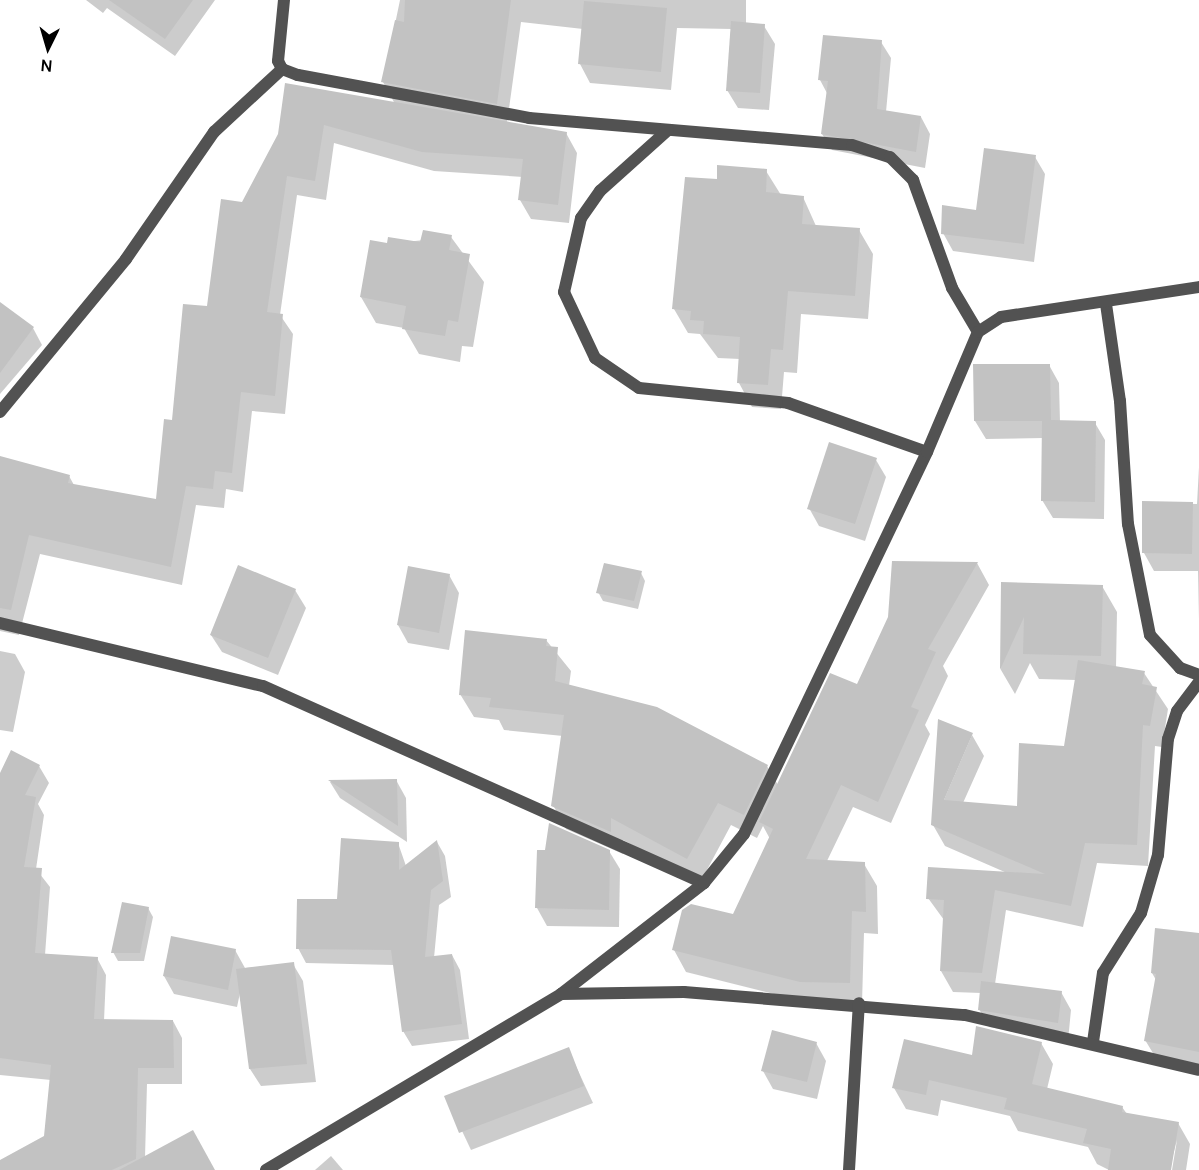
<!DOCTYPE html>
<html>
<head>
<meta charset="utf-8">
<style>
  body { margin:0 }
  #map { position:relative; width:1199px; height:1170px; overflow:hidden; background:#fff; font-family:Manrope,sans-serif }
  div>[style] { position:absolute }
  .shadow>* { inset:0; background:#0003 }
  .building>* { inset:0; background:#c2c2c2 }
  .street>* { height:12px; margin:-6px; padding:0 6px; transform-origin:6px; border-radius:6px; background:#525252 }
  span { translate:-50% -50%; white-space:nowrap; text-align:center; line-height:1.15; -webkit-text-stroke:4.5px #fff; paint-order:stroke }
  .north { position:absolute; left:18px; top:18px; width:60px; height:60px; -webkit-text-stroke:4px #fff; paint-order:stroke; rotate:185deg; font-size:16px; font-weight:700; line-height:24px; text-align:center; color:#000 }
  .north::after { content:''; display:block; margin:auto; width:21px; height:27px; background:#000; clip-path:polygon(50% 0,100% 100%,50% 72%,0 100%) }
</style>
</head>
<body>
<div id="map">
  <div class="shadow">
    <div style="clip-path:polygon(86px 0,215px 0,175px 56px,107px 8px,103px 13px)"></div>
    <div style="clip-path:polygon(400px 0,746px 0,746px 24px,764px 26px,775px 44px,769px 110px,738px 108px,727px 90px,732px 29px,677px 28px,671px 90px,590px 83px,580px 64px,583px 29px,521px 22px,507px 123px,566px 133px,577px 153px,569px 223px,531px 219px,520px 200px,523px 177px,434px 171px,334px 143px,326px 200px,297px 195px,280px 315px,293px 334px,285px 414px,252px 411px,243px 492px,226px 489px,224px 508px,196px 505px,182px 585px,40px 554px,19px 635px,0 631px,0 457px,69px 476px,74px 485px,157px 501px,173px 421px,243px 203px,279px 134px,395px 104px,383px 82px)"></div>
    <div style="clip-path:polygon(824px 37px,881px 42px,891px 58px,886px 112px,921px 117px,930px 134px,925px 168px,832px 150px,822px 134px,828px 95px,820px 80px)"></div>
    <div style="clip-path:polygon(1035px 157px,1045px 174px,1034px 262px,953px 251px,943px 233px,977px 211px)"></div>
    <div style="clip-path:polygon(766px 171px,781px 195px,803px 197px,816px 226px,859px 230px,873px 254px,868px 319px,801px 314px,797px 373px,784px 372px,781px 409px,752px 407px,739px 383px,740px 359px,718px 358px,700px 334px,688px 333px,674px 309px,718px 181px)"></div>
    <div style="clip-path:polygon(451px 237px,484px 282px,473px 347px,462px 346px,460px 362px,419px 354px,404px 328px,376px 323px,361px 297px,388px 244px)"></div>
    <div style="clip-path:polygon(0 304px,33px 328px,42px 345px,0 394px)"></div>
    <div style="clip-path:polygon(1049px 365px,1059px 383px,1060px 422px,1095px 423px,1105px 440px,1104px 519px,1053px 518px,1042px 500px,1043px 438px,986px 439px,975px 421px,975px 366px)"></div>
    <div style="clip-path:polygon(876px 460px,886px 477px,865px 541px,819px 526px,809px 508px)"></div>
    <div style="clip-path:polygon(1199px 467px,1199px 620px,1198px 571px,1154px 571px,1144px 553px,1143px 503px,1197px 504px)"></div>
    <div style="clip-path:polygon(977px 563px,989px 585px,943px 666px,948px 676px,925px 725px,930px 734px,891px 823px,853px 807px,827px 861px,864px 864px,877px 886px,878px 934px,864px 933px,862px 1004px,814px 1004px,686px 972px,674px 950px,734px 916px,770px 839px,763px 826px,757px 838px,731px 825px,701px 881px,623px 840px,623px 854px,566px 829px,553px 805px,563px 736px,504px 730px,499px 720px,474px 717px,460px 694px,546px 640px,571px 671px,569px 686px,767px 766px,778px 785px,858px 686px)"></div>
    <div style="clip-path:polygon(641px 573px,645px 581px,638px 609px,603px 601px,598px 592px)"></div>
    <div style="clip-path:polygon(449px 575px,459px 593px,449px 650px,408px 643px,398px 625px)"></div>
    <div style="clip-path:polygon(1003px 584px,1102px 586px,1117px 612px,1116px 668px,1144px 673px,1168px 709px,1162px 747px,1155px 746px,1148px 866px,1097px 863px,1083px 927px,1006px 910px,995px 984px,1061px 992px,1071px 1010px,1068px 1041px,989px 1027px,979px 1009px,981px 993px,953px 992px,941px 971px,944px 920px,928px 898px,1007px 873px,945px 846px,933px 825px,972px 735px,984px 756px,963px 803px,1018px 808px,1066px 747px,1076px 680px,1039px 679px,1030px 663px,1015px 694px,1001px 670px)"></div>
    <div style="clip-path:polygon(295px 590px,306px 608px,278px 675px,222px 652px,211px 635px)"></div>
    <div style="clip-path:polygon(0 651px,15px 654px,25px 672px,13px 732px,0 730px)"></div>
    <div style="clip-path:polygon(39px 766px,49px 783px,38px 804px,44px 815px,36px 869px,50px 887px,45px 955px,97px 958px,106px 975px,104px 1021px,173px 1021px,182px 1038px,182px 1084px,147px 1084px,145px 1158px,214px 1170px,0 1170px,0 1161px,45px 1137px,51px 1080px,0 1075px,0 776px)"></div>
    <div style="clip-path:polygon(396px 780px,406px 798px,407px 842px,340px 798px,330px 782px)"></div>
    <div style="clip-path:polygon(437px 842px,445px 856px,451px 897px,439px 905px,434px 958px,452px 955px,460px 970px,469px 1039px,412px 1046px,403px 1031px,394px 965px,306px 963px,298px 948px,398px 843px,406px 866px)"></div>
    <div style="clip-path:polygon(609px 851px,620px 869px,619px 927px,547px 926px,537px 908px)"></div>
    <div style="clip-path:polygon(148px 908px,153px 917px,144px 961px,118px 961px,113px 952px)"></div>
    <div style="clip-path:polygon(1199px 934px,1199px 1067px,1156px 1058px,1145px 1040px,1156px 980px,1152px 973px)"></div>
    <div style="clip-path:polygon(235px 950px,245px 968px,293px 964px,303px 981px,316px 1082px,261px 1086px,250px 1069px,240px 993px,237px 1007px,174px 994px,164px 976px)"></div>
    <div style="clip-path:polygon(816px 1043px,826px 1061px,817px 1099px,773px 1089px,763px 1071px)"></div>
    <div style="clip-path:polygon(1041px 1043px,1053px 1064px,1047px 1089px,1122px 1107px,1127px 1114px,1178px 1123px,1190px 1144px,1186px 1170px,1172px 1170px,1177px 1140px,1169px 1170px,1109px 1170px,1097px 1164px,1088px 1147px,1018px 1131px,1010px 1116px,941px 1100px,938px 1116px,906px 1109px,894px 1088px,973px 1057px)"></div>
    <div style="clip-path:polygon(568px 1049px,593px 1103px,471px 1150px,446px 1097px)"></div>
    <div style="clip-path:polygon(331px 1156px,343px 1170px,315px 1170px)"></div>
  </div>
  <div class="building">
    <div style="clip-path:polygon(109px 0,193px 0,165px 39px)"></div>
    <div style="clip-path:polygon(405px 0,511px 0,497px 104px,381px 82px,395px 20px,404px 22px)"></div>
    <div style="clip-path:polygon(584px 1px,667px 8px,661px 72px,578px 64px)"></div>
    <div style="clip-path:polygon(731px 21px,765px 24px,760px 93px,726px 91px)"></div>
    <div style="clip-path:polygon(823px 35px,882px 40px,877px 109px,921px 116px,916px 152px,821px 134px,828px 81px,818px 80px)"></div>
    <div style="clip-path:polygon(285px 83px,567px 132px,558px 205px,518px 200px,523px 159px,422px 152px,324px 125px,315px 181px,287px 176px,267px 312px,283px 314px,275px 396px,241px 392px,232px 473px,215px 471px,213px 489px,186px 486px,171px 567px,29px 535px,11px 610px,0 608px,0 456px,70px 475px,68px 483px,156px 499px,164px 419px,172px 420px,183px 304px,207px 306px,221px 199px,242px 202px,278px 134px)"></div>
    <div style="clip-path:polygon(984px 148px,1036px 155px,1024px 244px,941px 234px,942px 205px,976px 210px)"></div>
    <div style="clip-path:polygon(717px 165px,767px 169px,766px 192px,804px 196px,802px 224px,860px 228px,855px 296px,788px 291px,783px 350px,771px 349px,768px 385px,737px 383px,740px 337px,703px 334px,704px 321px,690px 320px,691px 311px,672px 309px,685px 177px,717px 179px)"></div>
    <div style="clip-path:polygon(423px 230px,452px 235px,449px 250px,470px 254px,458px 322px,448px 320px,445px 336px,402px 329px,406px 306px,360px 297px,370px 240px,387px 243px,388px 237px,420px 242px)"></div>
    <div style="clip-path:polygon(0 302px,34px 327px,0 373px)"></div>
    <div style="clip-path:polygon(973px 364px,1050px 364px,1051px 420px,1096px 421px,1095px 502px,1041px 501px,1042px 421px,974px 421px)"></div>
    <div style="clip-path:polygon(829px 442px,877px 458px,855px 524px,807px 509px)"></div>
    <div style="clip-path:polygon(1142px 501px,1193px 502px,1192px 554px,1142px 553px)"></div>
    <div style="clip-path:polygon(892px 561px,978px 562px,928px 649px,936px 652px,911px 707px,919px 710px,878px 802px,841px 785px,806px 859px,865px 862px,866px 912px,852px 911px,850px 983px,800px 982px,672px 950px,682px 910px,691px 904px,733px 914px,773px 829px,759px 822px,830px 673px,857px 684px,888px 617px)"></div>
    <div style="clip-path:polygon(604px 563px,642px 571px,634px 601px,596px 593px)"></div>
    <div style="clip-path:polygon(238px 565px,296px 589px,268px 658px,210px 635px)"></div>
    <div style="clip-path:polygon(408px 566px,450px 574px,439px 633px,397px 625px)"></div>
    <div style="clip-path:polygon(1001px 582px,1103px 585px,1101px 656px,1023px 654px,1024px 617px,1000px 670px)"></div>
    <div style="clip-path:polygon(465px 630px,547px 639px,546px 646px,558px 647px,555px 681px,657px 707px,768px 765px,744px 815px,718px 803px,687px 859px,611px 818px,611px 832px,551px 806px,564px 715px,489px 707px,491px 698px,459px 695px)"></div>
    <div style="clip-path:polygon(1078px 660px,1145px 671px,1142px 684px,1157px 687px,1150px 726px,1143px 725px,1137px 845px,1085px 843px,1071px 906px,995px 890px,982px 973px,940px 971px,944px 900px,926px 899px,928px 867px,1045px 874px,931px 825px,938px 719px,973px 733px,944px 800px,1017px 806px,1019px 743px,1064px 746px)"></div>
    <div style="clip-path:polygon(11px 750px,40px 765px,25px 795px,36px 797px,24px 867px,42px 868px,35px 953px,98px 957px,94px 1019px,173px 1020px,174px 1068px,138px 1068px,136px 1159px,112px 1170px,0 1170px,0 1160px,44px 1136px,51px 1065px,0 1058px,0 773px)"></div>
    <div style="clip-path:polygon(397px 779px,398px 826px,328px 780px)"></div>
    <div style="clip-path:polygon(549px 823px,610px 850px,609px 910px,535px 908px,537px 850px,545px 850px)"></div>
    <div style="clip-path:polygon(341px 838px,399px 842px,399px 870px,437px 840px,443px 881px,431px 890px,425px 957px,452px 954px,462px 1024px,402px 1032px,391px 950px,296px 949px,297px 899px,337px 899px)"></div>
    <div style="clip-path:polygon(122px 902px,149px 907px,140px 953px,111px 953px)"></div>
    <div style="clip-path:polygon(1155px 928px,1199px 933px,1199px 1052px,1144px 1041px,1156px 974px,1151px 973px)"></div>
    <div style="clip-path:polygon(171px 936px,236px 949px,228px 990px,163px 976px)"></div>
    <div style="clip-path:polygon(294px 962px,307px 1064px,249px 1069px,236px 969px)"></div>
    <div style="clip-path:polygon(981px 981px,1062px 991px,1058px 1023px,978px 1010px)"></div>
    <div style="clip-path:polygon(976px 1026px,1042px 1042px,1032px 1084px,1123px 1106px,1122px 1112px,1179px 1122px,1171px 1170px,1108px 1170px,1111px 1149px,1083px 1143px,1087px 1129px,1004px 1109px,1007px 1098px,929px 1080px,926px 1095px,892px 1088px,904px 1039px,972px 1055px)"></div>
    <div style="clip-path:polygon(772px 1030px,817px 1042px,807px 1082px,761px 1071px)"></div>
    <div style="clip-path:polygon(569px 1047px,584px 1086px,459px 1133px,444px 1096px)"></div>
    <div style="clip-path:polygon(193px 1130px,215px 1170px,119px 1170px)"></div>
  </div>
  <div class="street">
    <div style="left:284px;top:0;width:61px;rotate:95.6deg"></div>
    <div style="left:278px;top:61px;width:9px;rotate:63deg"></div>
    <div style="left:282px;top:69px;width:17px;rotate:21deg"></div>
    <div style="left:298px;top:75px;width:235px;rotate:10.5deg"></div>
    <div style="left:529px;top:118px;width:324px;rotate:4.8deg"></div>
    <div style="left:852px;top:145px;width:40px;rotate:18deg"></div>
    <div style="left:890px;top:157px;width:33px;rotate:45deg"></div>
    <div style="left:913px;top:180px;width:115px;rotate:70.1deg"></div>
    <div style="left:952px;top:288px;width:51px;rotate:59.4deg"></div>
    <div style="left:668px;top:130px;width:91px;rotate:138.1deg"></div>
    <div style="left:600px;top:191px;width:33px;rotate:125deg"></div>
    <div style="left:581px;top:218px;width:76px;rotate:102.9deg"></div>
    <div style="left:564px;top:292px;width:73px;rotate:64.8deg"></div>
    <div style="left:595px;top:358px;width:53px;rotate:34.3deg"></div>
    <div style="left:639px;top:388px;width:150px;rotate:5.7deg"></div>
    <div style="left:788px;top:403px;width:147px;rotate:19.4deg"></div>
    <div style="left:1106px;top:304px;width:98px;rotate:81.8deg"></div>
    <div style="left:1120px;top:401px;width:123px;rotate:86.3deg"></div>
    <div style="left:1128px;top:524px;width:113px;rotate:78.8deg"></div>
    <div style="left:1150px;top:635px;width:45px;rotate:47.7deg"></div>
    <div style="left:1180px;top:668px;width:20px;rotate:20deg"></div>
    <div style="left:0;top:412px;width:198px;rotate:-50.5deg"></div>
    <div style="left:126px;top:259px;width:155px;rotate:-55.3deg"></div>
    <div style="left:214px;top:132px;width:93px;rotate:-42.8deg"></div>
    <div style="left:0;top:623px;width:270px;rotate:13.5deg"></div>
    <div style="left:263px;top:686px;width:483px;rotate:24.1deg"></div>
    <div style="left:561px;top:994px;width:181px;rotate:-37.8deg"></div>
    <div style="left:704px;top:883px;width:63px;rotate:-50.8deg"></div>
    <div style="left:744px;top:834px;width:424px;rotate:-64.4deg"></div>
    <div style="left:927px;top:452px;width:130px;rotate:-67deg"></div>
    <div style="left:978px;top:332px;width:27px;rotate:-33deg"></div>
    <div style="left:1001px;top:317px;width:200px;rotate:-8.6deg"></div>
    <div style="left:1093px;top:1042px;width:70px;rotate:-81.8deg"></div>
    <div style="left:1103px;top:973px;width:71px;rotate:-57.7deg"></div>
    <div style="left:1141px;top:913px;width:60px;rotate:-73.7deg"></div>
    <div style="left:1158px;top:855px;width:116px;rotate:-85.1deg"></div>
    <div style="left:1168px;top:739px;width:29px;rotate:-72deg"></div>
    <div style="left:1177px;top:711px;width:36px;rotate:-53deg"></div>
    <div style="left:266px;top:1170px;width:344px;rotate:-30.8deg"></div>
    <div style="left:561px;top:994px;width:123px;rotate:-0.9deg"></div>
    <div style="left:684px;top:992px;width:282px;rotate:4.7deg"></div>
    <div style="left:965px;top:1015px;width:240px;rotate:13.2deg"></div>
    <div style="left:849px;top:1170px;width:167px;rotate:-86.6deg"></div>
  </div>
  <div class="north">N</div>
</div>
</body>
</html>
